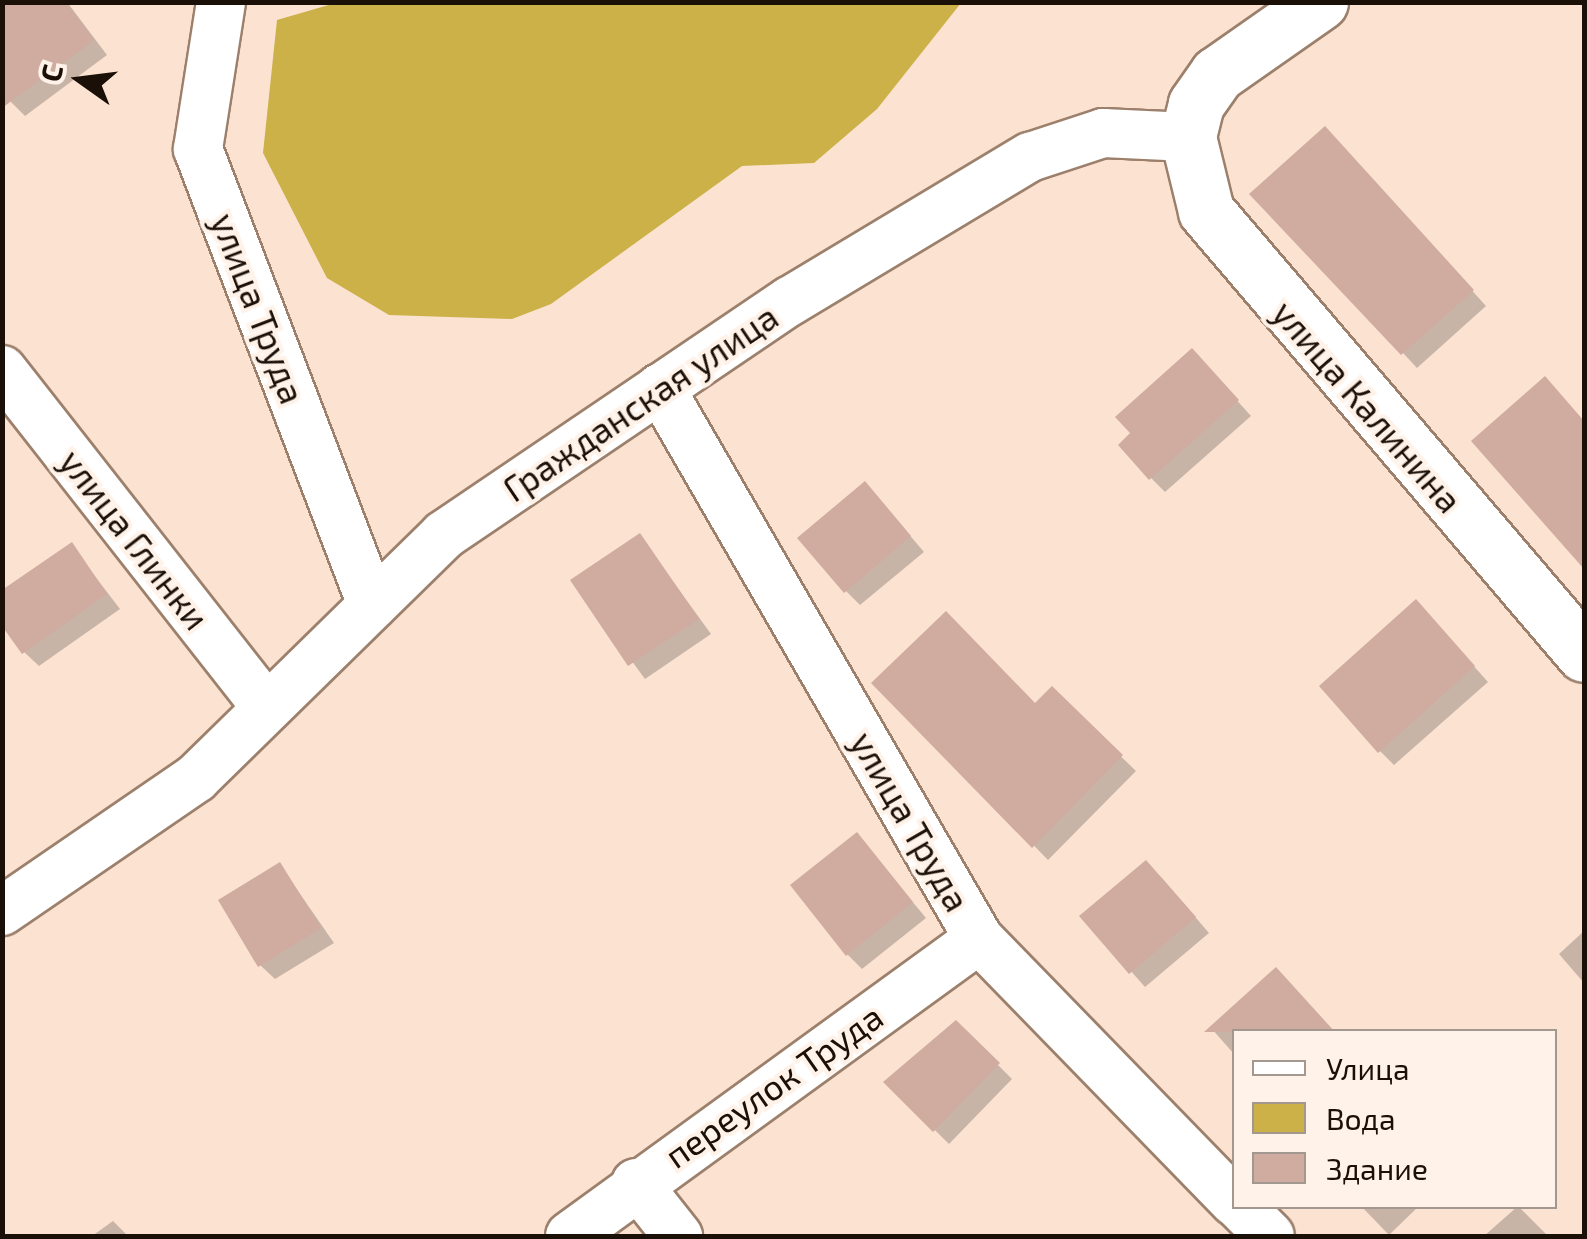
<!DOCTYPE html>
<html>
<head>
<meta charset="utf-8">
<style>
  body { margin:0 }
  #map { position:relative; width:1587px; height:1239px; overflow:hidden; background:#fbe2d1; font-family:"Exo 2",sans-serif }
  div>[style] { position:absolute }
  .water>* { inset:0; background:#cbb147 }
  .shadow>* { inset:0; background:#0003 }
  .building>* { inset:0; background:#cfaba0 }
  .roads { filter:drop-shadow(2px 0 #9c806c) drop-shadow(-2px 0 #9c806c) drop-shadow(0 2px #9c806c) drop-shadow(0 -2px #9c806c) }
  .street>* { height:48px; margin:-24px; padding:0 24px; transform-origin:24px; border-radius:24px; background:#fff }
  .secondary>* { height:55px; margin:-27.5px; padding:0 27.5px; transform-origin:27.5px; border-radius:27.5px; background:#fff }
  span { translate:-50% -50%; white-space:nowrap; text-align:center; line-height:1.15; -webkit-text-stroke:8px #fff2e9; paint-order:stroke }
  .street-label { font-size:35px; color:#1a1008 }
  .frame { position:absolute; inset:0; border:5px solid #1a1008; pointer-events:none }
  .legend { position:absolute; left:1232px; top:1029px; width:325px; height:180px; box-sizing:border-box; background:#fff2e9; border:2px solid #a3988f; margin:0; padding:12px 18px; list-style:none; font-size:30px; color:#1a1008 }
  .legend li { display:flex; align-items:center; gap:20px; height:50px }
  .legend b { width:50px; border:2px solid #a3988f }
  .north { position:absolute; left:30px; top:30px; width:100px; height:100px; -webkit-text-stroke:8px #fff2e9; paint-order:stroke; rotate:284deg; font-size:28px; font-weight:700; line-height:40px; text-align:center; color:#1a1008 }
  .north::after { content:''; display:block; margin:auto; width:35px; height:45px; background:#1a1008; clip-path:polygon(50% 0,100% 100%,50% 72%,0 100%) }
</style>
</head>
<body>
<div id="map">
  <div class="water">
    <div style="clip-path:polygon(339px 2px,961px 2px,961px 3px,877px 109px,814px 163px,742px 166px,551px 304px,512px 319px,389px 315px,327px 278px,263px 153px,277px 20px)"></div>
  </div>
  <div class="shadow">
    <div style="clip-path:polygon(10px 2px,67px 2px,107px 55px,25px 116px,11px 102px)"></div>
    <div style="clip-path:polygon(1340px 144px,1486px 306px,1417px 368px,1403px 353px)"></div>
    <div style="clip-path:polygon(1206px 366px,1251px 416px,1165px 492px,1151px 478px)"></div>
    <div style="clip-path:polygon(1559px 394px,1584px 422px,1584px 566px,1475px 441px)"></div>
    <div style="clip-path:polygon(879px 499px,924px 552px,860px 605px,846px 591px)"></div>
    <div style="clip-path:polygon(640px 536px,711px 634px,645px 679px,573px 581px)"></div>
    <div style="clip-path:polygon(71px 545px,120px 609px,39px 666px,24px 652px)"></div>
    <div style="clip-path:polygon(1430px 617px,1488px 682px,1394px 765px,1380px 751px)"></div>
    <div style="clip-path:polygon(875px 683px,1036px 706px,1052px 690px,1136px 771px,1048px 860px)"></div>
    <div style="clip-path:polygon(857px 835px,926px 918px,862px 969px,848px 955px)"></div>
    <div style="clip-path:polygon(280px 865px,334px 943px,275px 979px,260px 965px)"></div>
    <div style="clip-path:polygon(1161px 877px,1209px 933px,1145px 987px,1083px 917px)"></div>
    <div style="clip-path:polygon(1584px 931px,1584px 983px,1559px 954px)"></div>
    <div style="clip-path:polygon(956px 1023px,1012px 1079px,949px 1144px,886px 1082px)"></div>
    <div style="clip-path:polygon(1211px 1028px,1234px 1032px,1234px 1054px)"></div>
    <div style="clip-path:polygon(1361px 1206px,1419px 1206px,1389px 1235px)"></div>
    <div style="clip-path:polygon(1518px 1206px,1548px 1236px,1484px 1236px)"></div>
    <div style="clip-path:polygon(113px 1221px,128px 1236px,92px 1236px)"></div>
  </div>
  <div class="building">
    <div style="clip-path:polygon(2px 2px,66px 2px,94px 40px,2px 108px)"></div>
    <div style="clip-path:polygon(1325px 126px,1474px 290px,1401px 355px,1249px 194px)"></div>
    <div style="clip-path:polygon(1192px 348px,1239px 400px,1149px 480px,1118px 445px,1130px 433px,1115px 417px)"></div>
    <div style="clip-path:polygon(1545px 376px,1584px 421px,1584px 569px,1471px 441px)"></div>
    <div style="clip-path:polygon(865px 481px,911px 536px,844px 593px,797px 538px)"></div>
    <div style="clip-path:polygon(640px 533px,699px 619px,628px 666px,570px 580px)"></div>
    <div style="clip-path:polygon(72px 542px,107px 594px,22px 654px,2px 626px,2px 590px)"></div>
    <div style="clip-path:polygon(1416px 599px,1475px 666px,1378px 753px,1319px 686px)"></div>
    <div style="clip-path:polygon(946px 611px,1035px 703px,1052px 686px,1123px 755px,1032px 848px,871px 683px)"></div>
    <div style="clip-path:polygon(857px 832px,913px 902px,846px 956px,790px 885px)"></div>
    <div style="clip-path:polygon(1146px 860px,1196px 917px,1129px 974px,1079px 916px)"></div>
    <div style="clip-path:polygon(280px 862px,321px 928px,258px 967px,218px 900px)"></div>
    <div style="clip-path:polygon(1276px 967px,1335px 1032px,1204px 1032px)"></div>
    <div style="clip-path:polygon(956px 1020px,1000px 1063px,933px 1132px,883px 1082px)"></div>
  </div>
  <div class="roads">
    <div class="street">
      <div style="left:221px;top:2px;width:149px;rotate:98.9deg"></div>
      <div style="left:198px;top:149px;width:488px;rotate:69.1deg"></div>
      <div style="left:2px;top:370px;width:429px;rotate:51.9deg"></div>
      <div style="left:660px;top:388px;width:637px;rotate:59.93deg"></div>
      <div style="left:979px;top:939px;width:366px;rotate:45.8deg"></div>
      <div style="left:2px;top:911px;width:235px;rotate:-34.4deg"></div>
      <div style="left:196px;top:778px;width:347px;rotate:-44.4deg"></div>
      <div style="left:444px;top:535px;width:418px;rotate:-34.1deg"></div>
      <div style="left:790px;top:301px;width:280px;rotate:-31deg"></div>
      <div style="left:1030px;top:157px;width:77px;rotate:-18.2deg"></div>
      <div style="left:1103px;top:133px;width:85px;rotate:2.7deg"></div>
      <div style="left:636px;top:1183px;width:68px;rotate:51.6deg"></div>
      <div style="left:1240px;top:1206px;width:42px;rotate:45deg"></div>
      <div style="left:570px;top:1236px;width:505px;rotate:-35.99deg"></div>
    </div>
    <div class="secondary">
      <div style="left:1320px;top:2px;width:126px;rotate:145deg"></div>
      <div style="left:1217px;top:74px;width:37px;rotate:125deg"></div>
      <div style="left:1196px;top:104px;width:34px;rotate:104deg"></div>
      <div style="left:1188px;top:137px;width:76px;rotate:76.3deg"></div>
      <div style="left:1206px;top:211px;width:582px;rotate:49.53deg"></div>
    </div>
  </div>
  <div class="street-label">
    <span style="left:259px;top:308px;rotate:69deg">улица Труда</span>
    <span style="left:640px;top:402px;rotate:-34deg">Гражданская улица</span>
    <span style="left:1368px;top:406px;rotate:49deg">улица Калинина</span>
    <span style="left:135px;top:539px;rotate:52deg">улица Глинки</span>
    <span style="left:911px;top:821px;rotate:60deg">улица Труда</span>
    <span style="left:773px;top:1085px;rotate:-35deg">переулок Труда</span>
  </div>
  <div class="frame"></div>
  <ul class="legend">
  <li><b style="height:12px;background:#fff"></b>Улица</li>
  <li><b style="height:28px;background:#cbb147"></b>Вода</li>
  <li><b style="height:28px;background:#cfaba0"></b>Здание</li>
  </ul>
  <div class="north">С</div>
</div>
</body>
</html>
